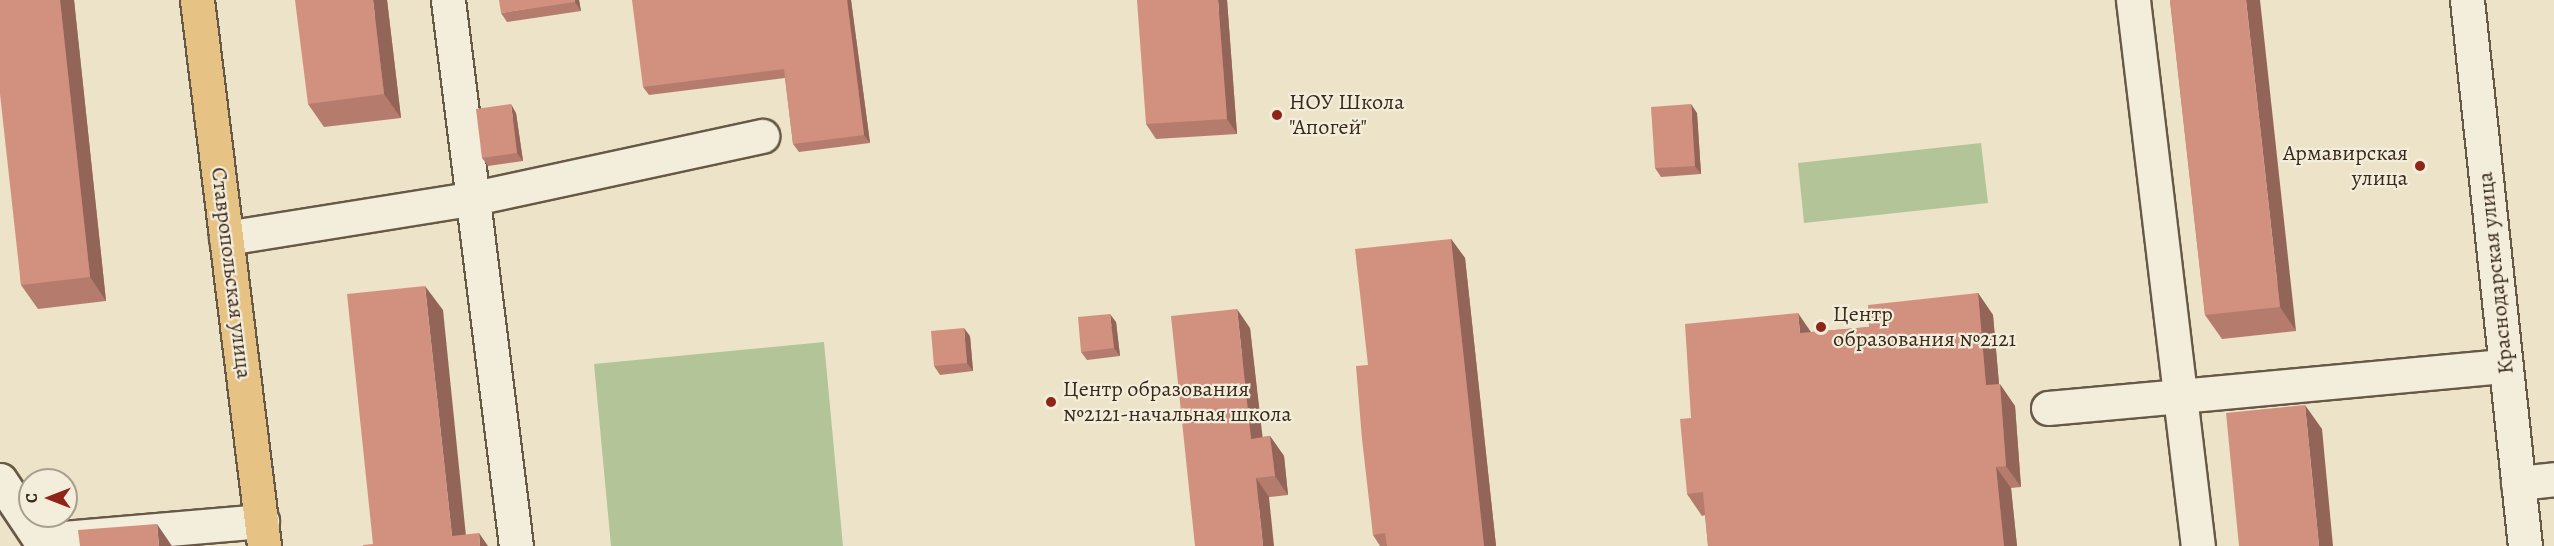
<!DOCTYPE html>
<html>
<head>
<meta charset="utf-8">
<style>
  body { margin:0 }
  #map { position:relative; width:2554px; height:546px; overflow:hidden; background:#ede3c8; font-family:Alegreya,serif }
  div>[style] { position:absolute }
  .green>* { inset:0; background:#b4c499 }
  .roads { filter:drop-shadow(2px 0 #685846) drop-shadow(-2px 0 #685846) drop-shadow(0 2px #685846) drop-shadow(0 -2px #685846) }
  .minor>* { height:33px; margin:-16.5px; padding:0 16.5px; transform-origin:16.5px; border-radius:16.5px; background:#f3eddb }
  .major>* { height:33px; margin:-16.5px; padding:0 16.5px; transform-origin:16.5px; border-radius:16.5px; background:#e6c284 }
  .wall>* { inset:0; background:#b57c6d }
  .shaded-wall>* { inset:0; background:#936559 }
  .building>* { inset:0; background:#d2907f }
  .dots>* { width:16px; height:16px; translate:-50% -50%; box-sizing:border-box; border:3px solid #f3eddb; border-radius:50% }
  span { translate:-50% -50%; white-space:nowrap; text-align:center; line-height:1.15; -webkit-text-stroke:4.5px #f3eddb; paint-order:stroke }
  .poi-label { font-size:22px; color:#3b291b }
  .left { translate:0 -50%; text-align:left }
  .right { translate:-100% -50%; text-align:right }
  .street-label { font-size:22px; color:#3b291b }
  .north { position:absolute; left:18px; top:468px; width:60px; height:60px; box-sizing:border-box; background:#f3eddb; border:2px solid #a99f8e; border-radius:50%; rotate:270deg; font-size:16px; font-weight:700; line-height:24px; text-align:center; color:#3b291b }
  .north::after { content:''; display:block; margin:auto; width:21px; height:27px; background:#8f2418; clip-path:polygon(50% 0,100% 100%,50% 72%,0 100%) }
</style>
</head>
<body>
<div id="map">
  <div class="green">
    <div style="clip-path:polygon(1981px 143px,1988px 203px,1804px 223px,1798px 163px)"></div>
    <div style="clip-path:polygon(824px 342px,843px 546px,611px 546px,594px 364px)"></div>
  </div>
  <div class="roads">
    <div class="minor">
      <div style="left:448px;top:0;width:550px;rotate:82.9deg"></div>
      <div style="left:2133px;top:0;width:399px;rotate:83.2deg"></div>
      <div style="left:2180px;top:396px;width:327px;rotate:-5.3deg"></div>
      <div style="left:2467px;top:0;width:549px;rotate:83.94deg"></div>
      <div style="left:226px;top:238px;width:252px;rotate:-9.1deg"></div>
      <div style="left:475px;top:198px;width:294px;rotate:-12.2deg"></div>
      <div style="left:2048px;top:408px;width:133px;rotate:-5.2deg"></div>
      <div style="left:2180px;top:396px;width:151px;rotate:83.2deg"></div>
      <div style="left:0;top:480px;width:72px;rotate:56.3deg"></div>
      <div style="left:40px;top:540px;width:223px;rotate:-4.9deg"></div>
      <div style="left:2518px;top:483px;width:36px;rotate:-6deg"></div>
    </div>
    <div class="major">
      <div style="left:197px;top:0;width:550px;rotate:83deg"></div>
    </div>
  </div>
  <div class="wall">
    <div style="clip-path:polygon(0 0,74px 0,106px 301px,38px 309px,21px 285px)"></div>
    <div style="clip-path:polygon(387px 0,401px 118px,324px 127px,308px 104px)"></div>
    <div style="clip-path:polygon(579px 0,581px 11px,507px 22px,501px 13px)"></div>
    <div style="clip-path:polygon(851px 0,870px 143px,799px 152px,793px 144px,785px 78px,649px 95px,643px 87px)"></div>
    <div style="clip-path:polygon(1227px 0,1237px 134px,1156px 139px,1146px 124px)"></div>
    <div style="clip-path:polygon(2170px 0,2296px 331px,2222px 339px,2205px 315px)"></div>
    <div style="clip-path:polygon(516px 113px,523px 161px,488px 166px,482px 158px)"></div>
    <div style="clip-path:polygon(1697px 113px,1701px 174px,1661px 177px,1655px 168px)"></div>
    <div style="clip-path:polygon(1451px 239px,1465px 258px,1496px 546px,1380px 546px,1373px 535px,1368px 365px)"></div>
    <div style="clip-path:polygon(1978px 293px,1993px 315px,1999px 384px,2015px 406px,2021px 487px,2011px 488px,2017px 546px,1708px 546px,1705px 515px,1702px 516px,1687px 494px,1691px 418px,1811px 332px,1869px 327px)"></div>
    <div style="clip-path:polygon(1116px 322px,1120px 356px,1087px 360px,1081px 352px)"></div>
    <div style="clip-path:polygon(1250px 328px,1262px 437px,1270px 436px,1284px 456px,1288px 495px,1269px 497px,1195px 546px)"></div>
    <div style="clip-path:polygon(970px 336px,973px 371px,940px 375px,934px 366px)"></div>
  </div>
  <div class="shaded-wall">
    <div style="clip-path:polygon(60px 0,74px 0,106px 301px,90px 277px)"></div>
    <div style="clip-path:polygon(373px 0,387px 0,401px 118px,384px 94px)"></div>
    <div style="clip-path:polygon(575px 0,579px 0,581px 11px,575px 2px)"></div>
    <div style="clip-path:polygon(847px 0,851px 0,870px 143px,864px 135px)"></div>
    <div style="clip-path:polygon(1218px 0,1227px 0,1237px 134px,1227px 119px)"></div>
    <div style="clip-path:polygon(2246px 0,2260px 0,2296px 331px,2280px 307px)"></div>
    <div style="clip-path:polygon(511px 104px,516px 113px,523px 161px,517px 153px)"></div>
    <div style="clip-path:polygon(1691px 104px,1697px 113px,1701px 174px,1695px 166px)"></div>
    <div style="clip-path:polygon(1451px 239px,1465px 258px,1496px 546px,1484px 546px)"></div>
    <div style="clip-path:polygon(425px 286px,443px 310px,467px 546px,452px 536px)"></div>
    <div style="clip-path:polygon(1978px 293px,1993px 315px,2001px 407px,1986px 385px)"></div>
    <div style="clip-path:polygon(1237px 309px,1250px 328px,1265px 458px,1251px 439px)"></div>
    <div style="clip-path:polygon(1798px 313px,1813px 335px,1800px 333px)"></div>
    <div style="clip-path:polygon(1110px 314px,1116px 322px,1120px 356px,1114px 348px)"></div>
    <div style="clip-path:polygon(964px 328px,970px 336px,973px 371px,967px 363px)"></div>
    <div style="clip-path:polygon(2000px 384px,2015px 406px,2021px 487px,2006px 466px)"></div>
    <div style="clip-path:polygon(2305px 405px,2322px 429px,2333px 546px,2319px 546px)"></div>
    <div style="clip-path:polygon(1270px 436px,1284px 456px,1288px 495px,1275px 476px)"></div>
    <div style="clip-path:polygon(1996px 467px,2011px 488px,2017px 546px,2004px 546px)"></div>
    <div style="clip-path:polygon(1256px 478px,1269px 497px,1274px 546px,1263px 546px)"></div>
    <div style="clip-path:polygon(157px 524px,172px 546px,159px 546px)"></div>
    <div style="clip-path:polygon(479px 533px,488px 546px,480px 546px)"></div>
  </div>
  <div class="building">
    <div style="clip-path:polygon(0 0,60px 0,90px 277px,21px 285px,0 94px)"></div>
    <div style="clip-path:polygon(295px 0,373px 0,384px 94px,308px 104px)"></div>
    <div style="clip-path:polygon(499px 0,575px 0,575px 2px,501px 13px)"></div>
    <div style="clip-path:polygon(632px 0,847px 0,864px 135px,793px 144px,784px 69px,643px 87px)"></div>
    <div style="clip-path:polygon(1137px 0,1218px 0,1227px 119px,1146px 124px)"></div>
    <div style="clip-path:polygon(2170px 0,2246px 0,2280px 307px,2205px 315px)"></div>
    <div style="clip-path:polygon(511px 104px,517px 153px,482px 158px,476px 109px)"></div>
    <div style="clip-path:polygon(1691px 104px,1695px 166px,1655px 168px,1651px 107px)"></div>
    <div style="clip-path:polygon(1451px 239px,1484px 546px,1387px 546px,1385px 533px,1373px 535px,1362px 439px,1356px 366px,1368px 365px,1355px 249px)"></div>
    <div style="clip-path:polygon(425px 286px,452px 536px,479px 533px,480px 546px,363px 546px,363px 545px,373px 544px,347px 294px)"></div>
    <div style="clip-path:polygon(1978px 293px,1986px 385px,2000px 384px,2006px 466px,1996px 467px,2004px 546px,1708px 546px,1703px 492px,1687px 494px,1680px 419px,1691px 418px,1685px 324px,1798px 313px,1800px 333px,1869px 327px,1868px 305px)"></div>
    <div style="clip-path:polygon(1237px 309px,1251px 439px,1270px 436px,1275px 476px,1256px 478px,1263px 546px,1195px 546px,1171px 316px)"></div>
    <div style="clip-path:polygon(1110px 314px,1114px 348px,1081px 352px,1078px 317px)"></div>
    <div style="clip-path:polygon(964px 328px,967px 363px,934px 366px,931px 331px)"></div>
    <div style="clip-path:polygon(2305px 405px,2319px 546px,2239px 546px,2226px 413px)"></div>
    <div style="clip-path:polygon(157px 524px,159px 546px,80px 546px,78px 530px)"></div>
  </div>
  <div class="dots">
    <div style="left:1277px;top:115px;background:#8f2418"></div>
    <div style="left:2420px;top:166px;background:#8f2418"></div>
    <div style="left:1821px;top:327px;background:#8f2418"></div>
    <div style="left:1051px;top:402px;background:#8f2418"></div>
  </div>
  <div class="poi-label">
    <span class="left" style="left:1289px;top:115px">НОУ Школа<br>"Апогей"</span>
    <span class="right" style="left:2408px;top:166px">Армавирская<br>улица</span>
    <span class="left" style="left:1833px;top:327px">Центр<br>образования №2121</span>
    <span class="left" style="left:1063px;top:402px">Центр образования<br>№2121-начальная школа</span>
  </div>
  <div class="street-label">
    <span style="left:231px;top:273px;rotate:83deg">Ставропольская улица</span>
    <span style="left:2496px;top:273px;rotate:-96deg">Краснодарская улица</span>
  </div>
  <div class="north">С</div>
</div>
</body>
</html>
